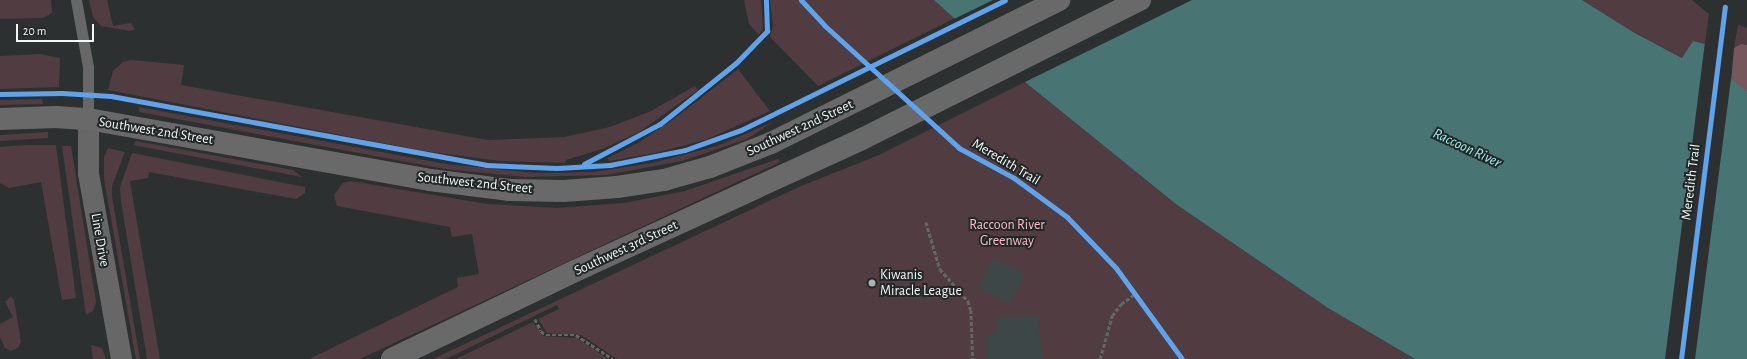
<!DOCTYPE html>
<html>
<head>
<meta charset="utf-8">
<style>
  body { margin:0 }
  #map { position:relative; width:1747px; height:359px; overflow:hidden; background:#2d3030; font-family:"Alegreya Sans",sans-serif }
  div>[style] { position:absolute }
  .green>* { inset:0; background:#513c41 }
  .forest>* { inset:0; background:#77575e }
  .water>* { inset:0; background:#497474 }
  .pier>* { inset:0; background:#2d3030 }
  .building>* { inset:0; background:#3e4747 }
  .path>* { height:2.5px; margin-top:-1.25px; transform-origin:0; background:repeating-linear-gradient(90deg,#646565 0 4px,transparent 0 6px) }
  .lane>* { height:11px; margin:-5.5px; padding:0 5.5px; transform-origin:5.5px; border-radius:5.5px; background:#676767 }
  .street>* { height:21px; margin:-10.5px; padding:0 10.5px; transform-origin:10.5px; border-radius:10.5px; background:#676767 }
  .secondary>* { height:22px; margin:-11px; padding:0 11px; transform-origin:11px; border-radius:11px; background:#69696a }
  .cycleway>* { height:5px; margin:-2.5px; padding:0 2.5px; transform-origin:2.5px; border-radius:2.5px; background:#60a3ed }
  .dots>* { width:11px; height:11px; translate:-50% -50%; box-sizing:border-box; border:2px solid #222727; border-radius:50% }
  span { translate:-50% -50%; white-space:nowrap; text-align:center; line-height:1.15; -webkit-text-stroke:4px #222727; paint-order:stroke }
  .street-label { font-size:14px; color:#f2f6f6 }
  .park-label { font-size:14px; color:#ffbbc9 }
  .poi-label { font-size:14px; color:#f2f6f6 }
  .left { translate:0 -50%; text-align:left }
  .water-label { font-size:15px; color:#9beeef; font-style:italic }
  .scale { position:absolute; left:16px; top:24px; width:78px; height:18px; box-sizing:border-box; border:2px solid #f2f6f6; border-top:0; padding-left:5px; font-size:12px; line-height:14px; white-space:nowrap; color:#f2f6f6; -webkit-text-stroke:3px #222727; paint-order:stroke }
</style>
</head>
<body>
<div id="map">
  <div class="green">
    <div style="clip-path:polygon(0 0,51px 0,52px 13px,43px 18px,0 19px)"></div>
    <div style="clip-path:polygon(89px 0,107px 0,113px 26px,131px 23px,135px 29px,131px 31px,101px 26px,93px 17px)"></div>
    <div style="clip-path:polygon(744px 0,761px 0,763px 29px,759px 35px,749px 24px)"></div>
    <div style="clip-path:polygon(770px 0,934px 0,955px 18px,818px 86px,770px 37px,773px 26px)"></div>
    <div style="clip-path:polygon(1582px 0,1692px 0,1709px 14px,1705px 44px,1693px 41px,1683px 58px,1633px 32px)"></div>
    <div style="clip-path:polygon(1738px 25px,1747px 28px,1747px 45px,1741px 44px,1734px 48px)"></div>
    <div style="clip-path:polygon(40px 54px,60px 58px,59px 87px,0 89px,0 56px)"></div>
    <div style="clip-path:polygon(131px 60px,184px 65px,181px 85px,488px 140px,565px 137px,610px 127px,651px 111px,695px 86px,698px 90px,639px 132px,602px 149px,566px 160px,565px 163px,500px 161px,424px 151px,108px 90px,113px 71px,123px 62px)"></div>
    <div style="clip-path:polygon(738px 69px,770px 111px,705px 140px,655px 153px,609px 161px,608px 158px,638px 143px,674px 119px)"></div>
    <div style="clip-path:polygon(1025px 82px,1177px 205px,1328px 308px,1415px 359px,617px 359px,581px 335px,547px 333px,538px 319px,559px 309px,557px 305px,446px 359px,433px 359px,801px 186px,879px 155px)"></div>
    <div style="clip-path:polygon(42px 99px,43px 104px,0 105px,0 100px)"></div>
    <div style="clip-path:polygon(139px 107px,446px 164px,536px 173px,594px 172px,652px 163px,717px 146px,773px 122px,747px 139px,682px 161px,606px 175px,525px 177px,445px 169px,139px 112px)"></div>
    <div style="clip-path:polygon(48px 132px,48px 138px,0 141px,0 135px)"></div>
    <div style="clip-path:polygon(136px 141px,293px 170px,302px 177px,133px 145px)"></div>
    <div style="clip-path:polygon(26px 145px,56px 145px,76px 298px,62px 300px,41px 182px,9px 188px,0 183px,0 147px)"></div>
    <div style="clip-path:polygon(62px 146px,71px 146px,96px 302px,93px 311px,86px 315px)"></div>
    <div style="clip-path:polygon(108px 148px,125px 152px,112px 186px,112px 196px,140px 359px,136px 359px,104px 179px,104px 157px)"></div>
    <div style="clip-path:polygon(132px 153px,305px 187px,305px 193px,296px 199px,149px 172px,148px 178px,130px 181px,160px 359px,147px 359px,121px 201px,120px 187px)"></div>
    <div style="clip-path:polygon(778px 159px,780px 162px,360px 359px,309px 359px,458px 287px,457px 278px,479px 274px,472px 234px,452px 237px,450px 227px,337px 206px,334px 195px,343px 183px,351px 181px,487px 204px,557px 208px,624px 203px,685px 191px)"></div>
    <div style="clip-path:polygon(11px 296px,14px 300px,21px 342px,18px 348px,11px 351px,5px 348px,0 337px,0 324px,13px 317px,5px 302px)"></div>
    <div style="clip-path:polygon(533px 322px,543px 336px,577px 338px,608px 359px,456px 359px)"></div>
    <div style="clip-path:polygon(91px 345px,102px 348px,106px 359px,93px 359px)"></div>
  </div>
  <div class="forest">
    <div style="clip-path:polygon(1741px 44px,1747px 45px,1747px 91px,1731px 82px,1734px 48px)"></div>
  </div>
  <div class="water">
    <div style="clip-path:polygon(934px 0,1582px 0,1633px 32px,1682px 58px,1693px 41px,1705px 44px,1711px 65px,1747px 91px,1747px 359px,1415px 359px,1328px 308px,1177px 205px,1025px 82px)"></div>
  </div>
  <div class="pier">
    <div style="clip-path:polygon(993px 0,1192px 0,1023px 83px,954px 19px)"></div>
    <div style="clip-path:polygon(1705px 42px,1713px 64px,1731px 79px,1695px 359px,1665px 359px)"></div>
  </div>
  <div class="building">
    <div style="clip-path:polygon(993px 258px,1025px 274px,1010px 304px,978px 288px)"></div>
    <div style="clip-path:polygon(1038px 316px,1042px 359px,985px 359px,985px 335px,997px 334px,997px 317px)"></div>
  </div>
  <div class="path">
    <div style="left:926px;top:222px;width:49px;rotate:73.4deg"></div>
    <div style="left:940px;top:269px;width:43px;rotate:48.8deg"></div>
    <div style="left:968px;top:301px;width:9px;rotate:72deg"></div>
    <div style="left:971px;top:310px;width:49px;rotate:87.7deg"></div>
    <div style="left:535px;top:319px;width:13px;rotate:63deg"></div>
    <div style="left:541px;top:331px;width:6px;rotate:39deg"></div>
    <div style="left:546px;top:335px;width:30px"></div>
    <div style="left:576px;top:335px;width:44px;rotate:33deg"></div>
    <div style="left:1100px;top:359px;width:45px;rotate:-74.4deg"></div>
    <div style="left:1112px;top:316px;width:15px;rotate:-53deg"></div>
    <div style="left:1121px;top:304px;width:17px;rotate:-36deg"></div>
  </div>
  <div class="lane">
    <div style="left:76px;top:0;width:68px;rotate:79.8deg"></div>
    <div style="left:88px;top:67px;width:52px;rotate:90deg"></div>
  </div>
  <div class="street">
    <div style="left:88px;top:119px;width:54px;rotate:90deg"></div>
    <div style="left:88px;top:173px;width:189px;rotate:79.9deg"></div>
  </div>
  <div class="secondary">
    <div style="left:0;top:119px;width:56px;rotate:-2deg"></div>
    <div style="left:56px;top:117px;width:32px;rotate:4deg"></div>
    <div style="left:88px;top:119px;width:347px;rotate:10.1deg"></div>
    <div style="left:430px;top:180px;width:81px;rotate:7.1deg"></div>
    <div style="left:510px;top:190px;width:54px;rotate:1.1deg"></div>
    <div style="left:564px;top:191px;width:53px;rotate:-4.3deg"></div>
    <div style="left:617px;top:187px;width:48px;rotate:-8.5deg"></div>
    <div style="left:664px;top:180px;width:48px;rotate:-15.8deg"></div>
    <div style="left:710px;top:167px;width:66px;rotate:-21.5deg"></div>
    <div style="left:771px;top:143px;width:322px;rotate:-26.4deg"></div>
    <div style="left:392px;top:359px;width:203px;rotate:-25.7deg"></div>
    <div style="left:575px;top:271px;width:316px;rotate:-24.7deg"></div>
    <div style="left:862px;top:139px;width:311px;rotate:-26.6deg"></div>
  </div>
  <div class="cycleway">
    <div style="left:801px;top:0;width:34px;rotate:47deg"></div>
    <div style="left:824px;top:25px;width:183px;rotate:42.3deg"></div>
    <div style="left:959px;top:148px;width:63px;rotate:28.6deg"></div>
    <div style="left:1014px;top:178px;width:66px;rotate:36.3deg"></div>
    <div style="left:1067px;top:217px;width:71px;rotate:46.1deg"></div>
    <div style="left:1116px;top:268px;width:112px;rotate:54deg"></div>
    <div style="left:0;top:94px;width:62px;rotate:-0.9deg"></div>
    <div style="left:62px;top:93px;width:49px;rotate:3.5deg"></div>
    <div style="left:111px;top:96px;width:381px;rotate:10.4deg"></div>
    <div style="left:486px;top:165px;width:71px;rotate:2.4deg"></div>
    <div style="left:557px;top:168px;width:53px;rotate:-3.2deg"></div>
    <div style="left:610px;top:165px;width:76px;rotate:-11.3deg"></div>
    <div style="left:685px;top:150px;width:59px;rotate:-19.7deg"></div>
    <div style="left:741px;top:130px;width:294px;rotate:-26.2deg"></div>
    <div style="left:584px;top:164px;width:86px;rotate:-27.8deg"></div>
    <div style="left:660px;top:124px;width:97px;rotate:-38.8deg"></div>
    <div style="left:736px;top:63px;width:45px;rotate:-45.9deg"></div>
    <div style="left:767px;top:31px;width:31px;rotate:-92deg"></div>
    <div style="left:1681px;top:359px;width:355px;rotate:-82.9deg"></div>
  </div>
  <div class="dots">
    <div style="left:872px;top:283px;background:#adb1b1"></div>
  </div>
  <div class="street-label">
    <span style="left:800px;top:128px;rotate:-25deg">Southwest 2nd Street</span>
    <span style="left:156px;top:131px;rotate:9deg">Southwest 2nd Street</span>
    <span style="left:1006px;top:162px;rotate:31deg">Meredith Trail</span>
    <span style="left:1691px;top:182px;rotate:-83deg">Meredith Trail</span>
    <span style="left:475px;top:183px;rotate:6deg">Southwest 2nd Street</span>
    <span style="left:100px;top:240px;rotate:80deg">Line Drive</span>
    <span style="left:626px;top:248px;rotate:-25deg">Southwest 3rd Street</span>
  </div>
  <div class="park-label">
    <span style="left:1007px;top:233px">Raccoon River<br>Greenway</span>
  </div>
  <div class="poi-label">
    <span class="left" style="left:880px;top:283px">Kiwanis<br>Miracle League</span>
  </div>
  <div class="water-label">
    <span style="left:1467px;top:148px;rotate:25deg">Raccoon River</span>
  </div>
  <div class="scale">20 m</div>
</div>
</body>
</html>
